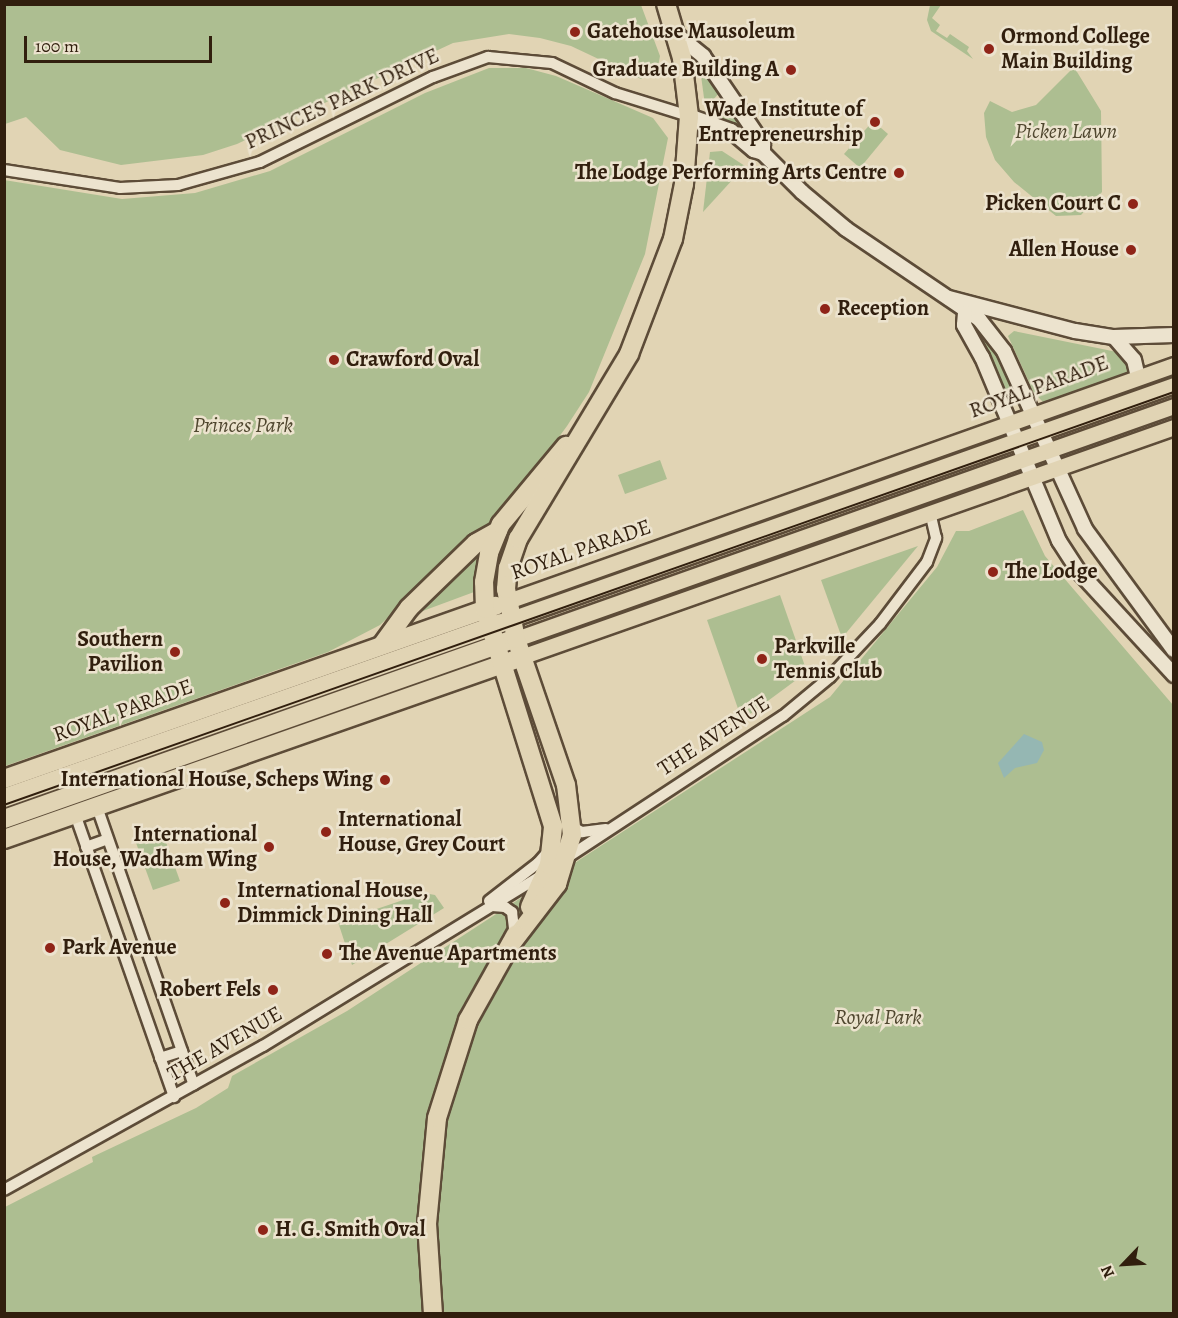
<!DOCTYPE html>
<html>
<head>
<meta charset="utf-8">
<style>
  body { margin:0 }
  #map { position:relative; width:1178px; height:1318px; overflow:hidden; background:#e1d4b4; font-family:Alegreya,serif }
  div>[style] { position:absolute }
  .green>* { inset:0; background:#adbe91 }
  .water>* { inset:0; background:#95b7b3 }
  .roads { filter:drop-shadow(2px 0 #5d4c38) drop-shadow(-2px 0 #5d4c38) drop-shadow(0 2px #5d4c38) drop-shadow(0 -2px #5d4c38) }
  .street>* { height:10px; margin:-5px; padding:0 5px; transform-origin:5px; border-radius:5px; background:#ece3ce }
  .secondary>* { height:14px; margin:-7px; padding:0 7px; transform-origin:7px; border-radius:7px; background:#ece3ce }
  .primary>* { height:15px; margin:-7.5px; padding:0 7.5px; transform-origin:7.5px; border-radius:7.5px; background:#e1d4b4 }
  .highway>* { height:18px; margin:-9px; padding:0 9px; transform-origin:9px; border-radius:9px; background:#e1d4b4 }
  .tram>* { height:1.5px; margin:-0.75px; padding:0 0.75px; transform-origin:0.75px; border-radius:0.75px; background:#311f0e }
  .dots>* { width:16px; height:16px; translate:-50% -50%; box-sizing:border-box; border:3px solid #ece3ce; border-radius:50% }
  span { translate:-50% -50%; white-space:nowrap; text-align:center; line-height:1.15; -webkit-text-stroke:5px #ece3ce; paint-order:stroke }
  .poi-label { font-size:22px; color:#311f0e; font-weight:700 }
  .left { translate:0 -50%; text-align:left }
  .right { translate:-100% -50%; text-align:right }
  .street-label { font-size:22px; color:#311f0e }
  .park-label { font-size:22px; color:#50472f; font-style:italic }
  .frame { position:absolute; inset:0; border:6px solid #311f0e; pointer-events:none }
  .north { position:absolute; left:1094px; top:1234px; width:60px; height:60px; -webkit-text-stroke:4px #ece3ce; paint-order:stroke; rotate:245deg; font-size:16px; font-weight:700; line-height:24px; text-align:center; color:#311f0e }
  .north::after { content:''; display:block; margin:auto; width:21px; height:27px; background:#311f0e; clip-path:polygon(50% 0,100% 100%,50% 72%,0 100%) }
  .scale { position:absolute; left:24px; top:36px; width:188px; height:27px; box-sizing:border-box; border:3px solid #311f0e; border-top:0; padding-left:8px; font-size:18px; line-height:21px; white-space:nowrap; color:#311f0e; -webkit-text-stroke:4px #ece3ce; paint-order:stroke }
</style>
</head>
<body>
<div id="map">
  <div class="green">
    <div style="clip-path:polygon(4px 5px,641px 5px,660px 56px,658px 67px,641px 79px,571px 46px,540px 38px,509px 34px,453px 43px,237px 144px,203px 155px,121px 165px,60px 150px,26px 117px,5px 124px)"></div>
    <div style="clip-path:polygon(930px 5px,941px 5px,932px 18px,940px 25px,936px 31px,947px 38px,950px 34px,969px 47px,967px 51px,973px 59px,931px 31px,927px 20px)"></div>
    <div style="clip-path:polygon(699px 61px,719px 93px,707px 107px,705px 105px)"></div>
    <div style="clip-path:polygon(1074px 67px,1101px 111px,1102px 192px,1081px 215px,1056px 216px,1014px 182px,995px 160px,986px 137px,984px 113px,990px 101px,1012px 112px,1036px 105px)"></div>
    <div style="clip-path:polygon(489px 68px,526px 68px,556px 76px,653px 118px,668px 138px,645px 254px,589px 392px,567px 426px,491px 529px,470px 541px,380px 625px,328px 652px,5px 766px,4px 180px,122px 199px,195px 193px,270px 171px,425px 93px)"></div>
    <div style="clip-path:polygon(722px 96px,751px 137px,712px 116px)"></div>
    <div style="clip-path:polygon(873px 121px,888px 134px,860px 168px,844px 154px)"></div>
    <div style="clip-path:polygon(722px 151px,745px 166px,703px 212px,710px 152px)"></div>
    <div style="clip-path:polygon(975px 326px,998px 352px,1020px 402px,1010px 405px)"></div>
    <div style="clip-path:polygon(1014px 331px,1122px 353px,1136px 369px,1043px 402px,1034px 393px,1008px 336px)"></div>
    <div style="clip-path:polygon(660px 460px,667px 479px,625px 494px,618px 475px)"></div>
    <div style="clip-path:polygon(1023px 510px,1045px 556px,1173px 705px,1173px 1313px,5px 1314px,5px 1207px,93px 1162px,92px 1157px,196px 1108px,228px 1088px,232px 1076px,347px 1011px,830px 697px,937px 567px,956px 531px,969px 531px)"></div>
    <div style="clip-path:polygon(483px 546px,474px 592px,412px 615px)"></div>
    <div style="clip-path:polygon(918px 546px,842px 638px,821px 580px)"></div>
    <div style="clip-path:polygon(780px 595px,807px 672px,742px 720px,707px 620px)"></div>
    <div style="clip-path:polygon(162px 831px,180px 881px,153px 890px,135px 840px)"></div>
    <div style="clip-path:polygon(424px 893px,435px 895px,444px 908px,352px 965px,338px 922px)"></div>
  </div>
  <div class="water">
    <div style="clip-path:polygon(1024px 734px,1042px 742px,1044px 750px,1037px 763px,1015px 768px,1004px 778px,998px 763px)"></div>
  </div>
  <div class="roads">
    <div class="street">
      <div style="left:4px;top:170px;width:117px;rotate:8.8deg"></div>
      <div style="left:120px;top:188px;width:58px;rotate:-3deg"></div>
      <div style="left:178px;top:185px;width:85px;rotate:-15.7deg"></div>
      <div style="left:260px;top:162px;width:193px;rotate:-26.2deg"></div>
      <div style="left:433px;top:77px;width:59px;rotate:-20deg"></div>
      <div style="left:488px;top:57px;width:64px;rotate:5.4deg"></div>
      <div style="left:552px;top:63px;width:70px;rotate:25.5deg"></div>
      <div style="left:615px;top:93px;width:77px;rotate:17.3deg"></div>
      <div style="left:97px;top:807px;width:294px;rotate:70.8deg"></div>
      <div style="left:75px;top:814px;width:300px;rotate:70.7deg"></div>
      <div style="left:571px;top:826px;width:13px;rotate:29deg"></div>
      <div style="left:582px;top:832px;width:24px;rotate:-7deg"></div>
      <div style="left:86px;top:847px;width:23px;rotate:-20deg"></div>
      <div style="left:568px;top:857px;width:257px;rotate:-33.3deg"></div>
      <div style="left:783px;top:716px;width:61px;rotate:-39.7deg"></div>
      <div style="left:830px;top:677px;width:73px;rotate:-46.7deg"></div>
      <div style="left:880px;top:624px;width:78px;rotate:-52.8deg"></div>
      <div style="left:927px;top:562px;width:26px;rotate:-69deg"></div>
      <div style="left:936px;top:538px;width:26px;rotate:-103deg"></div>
      <div style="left:489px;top:901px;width:62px;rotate:-37.8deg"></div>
      <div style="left:538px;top:863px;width:18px;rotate:-49deg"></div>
      <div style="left:492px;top:906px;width:13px;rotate:4deg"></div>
      <div style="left:505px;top:907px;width:9px;rotate:36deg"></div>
      <div style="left:512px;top:912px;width:24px;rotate:83deg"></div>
      <div style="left:160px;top:1058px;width:23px;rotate:-18deg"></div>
      <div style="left:4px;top:1190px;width:296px;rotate:-29.1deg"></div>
      <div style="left:263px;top:1046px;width:327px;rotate:-31.5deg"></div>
    </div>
    <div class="secondary">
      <div style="left:676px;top:34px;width:35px;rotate:39deg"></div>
      <div style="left:703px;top:56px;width:107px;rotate:55.7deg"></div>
      <div style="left:763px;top:144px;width:9px;rotate:90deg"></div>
      <div style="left:689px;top:116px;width:45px;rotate:19.7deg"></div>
      <div style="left:731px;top:131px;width:30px;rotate:40deg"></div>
      <div style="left:754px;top:150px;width:9px;rotate:18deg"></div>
      <div style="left:763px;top:153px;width:55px;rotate:45deg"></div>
      <div style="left:802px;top:192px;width:57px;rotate:40.1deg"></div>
      <div style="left:846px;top:229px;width:161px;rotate:34.1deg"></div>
      <div style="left:979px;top:319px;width:41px;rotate:52deg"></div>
      <div style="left:1004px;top:351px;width:196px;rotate:65.5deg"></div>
      <div style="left:1085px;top:529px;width:150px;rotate:53.7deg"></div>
      <div style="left:949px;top:298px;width:130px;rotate:14.7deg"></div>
      <div style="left:1075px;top:331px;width:39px;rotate:9deg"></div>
      <div style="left:1114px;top:337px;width:60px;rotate:-1.9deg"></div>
      <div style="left:965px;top:313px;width:12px;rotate:95deg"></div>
      <div style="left:964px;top:325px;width:37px;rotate:61deg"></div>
      <div style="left:982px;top:357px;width:199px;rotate:67.3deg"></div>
      <div style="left:1059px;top:541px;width:38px;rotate:57deg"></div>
      <div style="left:1080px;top:573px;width:139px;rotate:47.3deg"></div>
      <div style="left:1114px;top:337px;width:30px;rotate:49deg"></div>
      <div style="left:1134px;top:360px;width:18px;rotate:77deg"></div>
    </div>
    <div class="primary">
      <div style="left:508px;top:601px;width:707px;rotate:-19.51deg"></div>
      <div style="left:511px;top:619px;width:703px;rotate:-19.44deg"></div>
      <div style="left:516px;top:639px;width:698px;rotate:-19.5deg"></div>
      <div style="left:521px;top:657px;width:692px;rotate:-19.4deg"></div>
    </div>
    <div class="highway">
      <div style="left:382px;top:645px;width:46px;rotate:-53.9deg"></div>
      <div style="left:409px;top:608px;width:93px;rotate:-44.1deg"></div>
      <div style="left:476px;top:543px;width:25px;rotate:-29deg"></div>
      <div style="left:4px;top:779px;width:521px;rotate:-19.41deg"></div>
      <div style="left:4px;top:798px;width:527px;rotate:-19.4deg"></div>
      <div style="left:4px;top:819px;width:535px;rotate:-19.45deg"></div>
      <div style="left:4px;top:839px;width:541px;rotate:-19.34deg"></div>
      <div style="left:530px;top:907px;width:46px;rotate:-65.7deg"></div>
      <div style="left:549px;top:865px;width:39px;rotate:-84deg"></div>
      <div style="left:553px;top:826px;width:227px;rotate:-107.4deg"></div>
      <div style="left:485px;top:609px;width:27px;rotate:-92deg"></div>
      <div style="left:484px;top:582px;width:29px;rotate:-80deg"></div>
      <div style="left:489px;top:553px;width:31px;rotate:-68deg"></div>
      <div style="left:501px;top:524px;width:102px;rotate:-50.2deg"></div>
      <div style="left:511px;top:944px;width:76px;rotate:-52.5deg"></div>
      <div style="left:557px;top:884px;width:51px;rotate:-73deg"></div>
      <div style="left:572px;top:835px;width:50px;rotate:-96.8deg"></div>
      <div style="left:566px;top:785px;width:154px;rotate:-108.9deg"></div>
      <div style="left:516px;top:639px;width:51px;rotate:-101.3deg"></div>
      <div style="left:506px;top:589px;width:21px;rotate:-85deg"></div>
      <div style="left:508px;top:568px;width:31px;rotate:-71deg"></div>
      <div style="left:518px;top:539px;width:216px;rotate:-59deg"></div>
      <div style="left:629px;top:354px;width:123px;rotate:-69.1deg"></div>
      <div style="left:673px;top:239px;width:56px;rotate:-78.7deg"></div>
      <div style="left:684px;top:184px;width:68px;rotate:-85.8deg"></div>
      <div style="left:689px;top:116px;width:58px;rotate:-96.9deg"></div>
      <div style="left:682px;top:58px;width:56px;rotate:-106.5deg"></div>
      <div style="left:433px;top:1314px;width:90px;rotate:-93.8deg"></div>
      <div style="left:427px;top:1224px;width:106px;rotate:-84.6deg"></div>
      <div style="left:437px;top:1118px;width:103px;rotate:-72.4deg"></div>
      <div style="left:468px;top:1020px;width:98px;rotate:-60.8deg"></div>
    </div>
  </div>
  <div class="tram">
    <div style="left:4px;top:805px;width:1241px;rotate:-19.44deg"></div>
  </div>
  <div class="dots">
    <div style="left:575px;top:32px;background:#8f2418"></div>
    <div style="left:989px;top:49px;background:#8f2418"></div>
    <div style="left:791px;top:70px;background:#8f2418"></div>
    <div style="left:875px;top:122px;background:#8f2418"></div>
    <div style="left:899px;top:173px;background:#8f2418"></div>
    <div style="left:1133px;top:204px;background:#8f2418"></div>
    <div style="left:1131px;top:250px;background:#8f2418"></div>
    <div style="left:825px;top:309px;background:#8f2418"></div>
    <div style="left:334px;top:360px;background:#8f2418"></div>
    <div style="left:993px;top:572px;background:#8f2418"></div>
    <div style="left:175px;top:652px;background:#8f2418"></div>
    <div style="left:762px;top:659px;background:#8f2418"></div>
    <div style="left:385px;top:780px;background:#8f2418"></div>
    <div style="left:326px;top:832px;background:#8f2418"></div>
    <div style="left:269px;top:847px;background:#8f2418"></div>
    <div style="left:225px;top:903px;background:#8f2418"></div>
    <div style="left:50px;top:948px;background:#8f2418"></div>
    <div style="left:327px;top:954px;background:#8f2418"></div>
    <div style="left:273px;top:990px;background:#8f2418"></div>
    <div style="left:263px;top:1230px;background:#8f2418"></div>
  </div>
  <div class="poi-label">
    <span class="left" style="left:587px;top:32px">Gatehouse Mausoleum</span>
    <span class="left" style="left:1001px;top:49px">Ormond College<br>Main Building</span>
    <span class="right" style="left:779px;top:70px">Graduate Building A</span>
    <span class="right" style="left:863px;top:122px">Wade Institute of<br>Entrepreneurship</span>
    <span class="right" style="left:887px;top:173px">The Lodge Performing Arts Centre</span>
    <span class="right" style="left:1121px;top:204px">Picken Court C</span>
    <span class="right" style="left:1119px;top:250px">Allen House</span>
    <span class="left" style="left:837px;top:309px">Reception</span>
    <span class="left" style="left:346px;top:360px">Crawford Oval</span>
    <span class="left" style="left:1005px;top:572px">The Lodge</span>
    <span class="right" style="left:163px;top:652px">Southern<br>Pavilion</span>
    <span class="left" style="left:774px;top:659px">Parkville<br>Tennis Club</span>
    <span class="right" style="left:373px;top:780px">International House, Scheps Wing</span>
    <span class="left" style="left:338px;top:832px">International<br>House, Grey Court</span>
    <span class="right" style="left:257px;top:847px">International<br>House, Wadham Wing</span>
    <span class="left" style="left:237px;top:903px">International House,<br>Dimmick Dining Hall</span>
    <span class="left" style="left:62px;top:948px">Park Avenue</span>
    <span class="left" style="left:339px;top:954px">The Avenue Apartments</span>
    <span class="right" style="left:261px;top:990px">Robert Fels</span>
    <span class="left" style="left:275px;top:1230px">H. G. Smith Oval</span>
  </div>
  <div class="street-label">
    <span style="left:342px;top:99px;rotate:-25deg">PRINCES PARK DRIVE</span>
    <span style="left:1039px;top:387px;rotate:-20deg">ROYAL PARADE</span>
    <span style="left:581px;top:550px;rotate:-19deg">ROYAL PARADE</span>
    <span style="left:123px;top:711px;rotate:-20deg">ROYAL PARADE</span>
    <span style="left:714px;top:736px;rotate:-33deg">THE AVENUE</span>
    <span style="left:225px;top:1044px;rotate:-30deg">THE AVENUE</span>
  </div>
  <div class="park-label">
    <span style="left:1066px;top:132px">Picken Lawn</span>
    <span style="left:243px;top:426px">Princes Park</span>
    <span style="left:878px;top:1018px">Royal Park</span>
  </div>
  <div class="frame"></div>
  <div class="north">N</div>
  <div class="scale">100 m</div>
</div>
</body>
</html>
